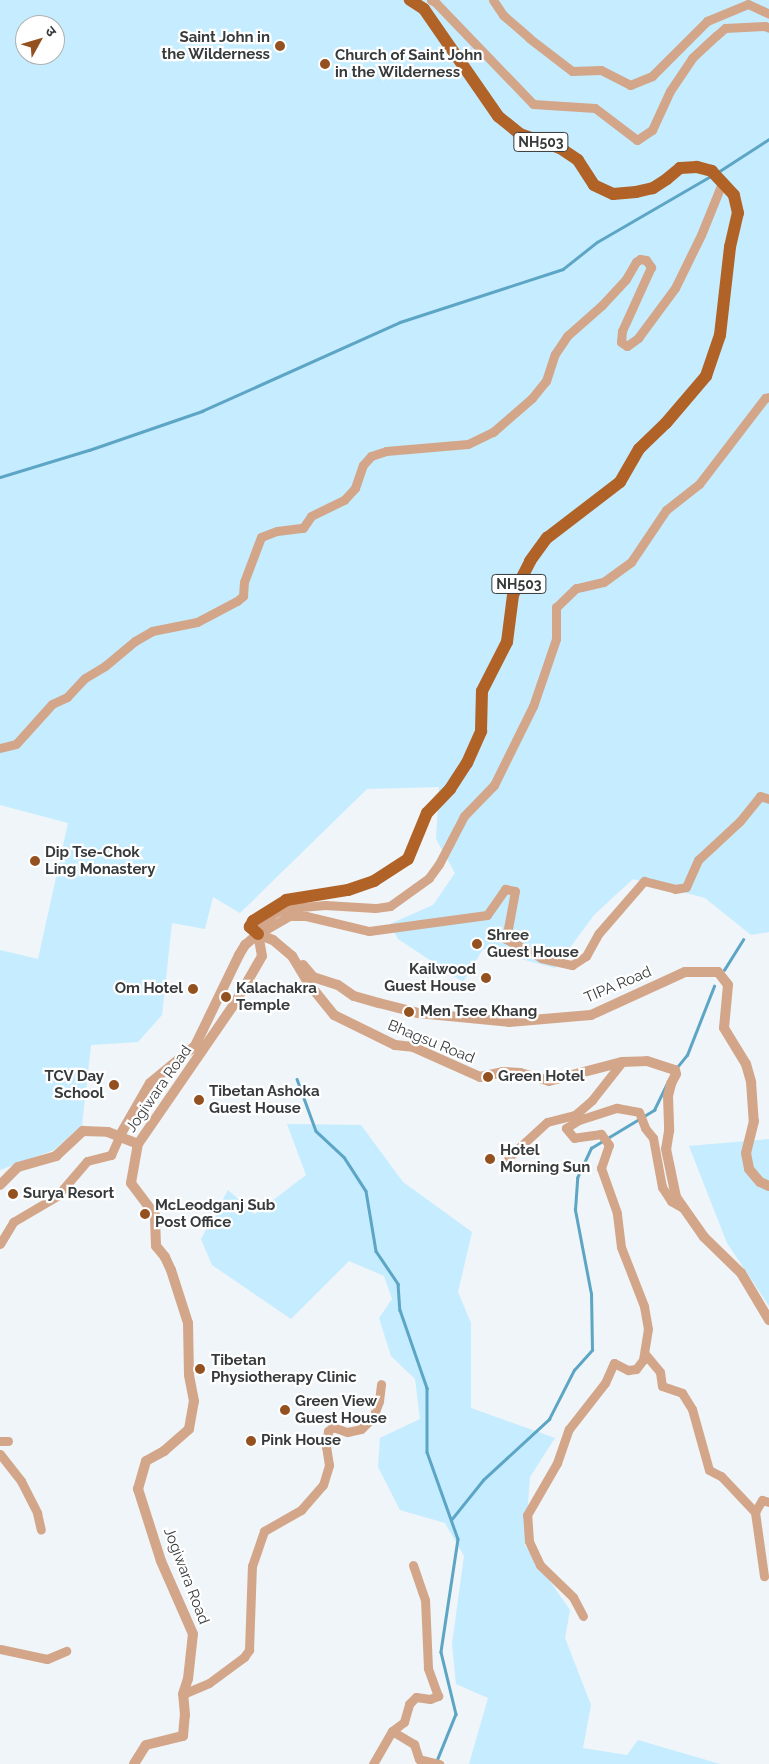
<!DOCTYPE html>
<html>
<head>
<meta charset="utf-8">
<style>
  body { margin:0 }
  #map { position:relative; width:769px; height:1764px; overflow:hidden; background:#eff5f8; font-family:Raleway,"Noto Sans Devanagari",sans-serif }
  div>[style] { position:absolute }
  .green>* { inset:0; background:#c5ecff }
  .stream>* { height:2.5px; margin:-1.25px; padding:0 1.25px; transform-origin:1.25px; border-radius:1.25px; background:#5da5c5 }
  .minor>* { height:9px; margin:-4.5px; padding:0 4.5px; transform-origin:4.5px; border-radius:4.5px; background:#d3a68a }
  .tertiary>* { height:10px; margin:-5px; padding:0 5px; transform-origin:5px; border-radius:5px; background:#d3a68a }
  .primary>* { height:12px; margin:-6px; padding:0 6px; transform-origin:6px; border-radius:6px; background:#b16227 }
  .dots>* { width:14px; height:14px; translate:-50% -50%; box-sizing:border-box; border:2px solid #fff; border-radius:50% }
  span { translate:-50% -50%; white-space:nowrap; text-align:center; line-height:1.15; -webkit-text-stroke:4.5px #fff; paint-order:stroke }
  .shield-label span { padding:1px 4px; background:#fff; border:1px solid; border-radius:4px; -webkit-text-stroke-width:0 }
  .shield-label { font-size:14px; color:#383b3c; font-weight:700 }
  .poi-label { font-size:15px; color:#383b3c; font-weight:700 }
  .right { translate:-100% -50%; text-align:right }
  .left { translate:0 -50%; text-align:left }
  .street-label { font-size:15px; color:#383b3c }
  .north { position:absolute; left:15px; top:15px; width:50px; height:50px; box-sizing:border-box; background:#fff; border:1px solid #afb1b1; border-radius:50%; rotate:51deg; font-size:14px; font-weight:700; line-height:20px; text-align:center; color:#383b3c }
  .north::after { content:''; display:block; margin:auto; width:18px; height:22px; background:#945120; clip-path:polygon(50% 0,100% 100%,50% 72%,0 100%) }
</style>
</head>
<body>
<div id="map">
  <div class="green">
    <div style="clip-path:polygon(evenodd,0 0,769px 0,769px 932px,751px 935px,705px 898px,633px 879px,594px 915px,555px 968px,483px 949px,463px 982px,398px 939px,390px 924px,433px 905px,455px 873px,436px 839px,439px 787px,367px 789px,240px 913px,213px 897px,205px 929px,172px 923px,162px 1015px,138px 1042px,91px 1045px,82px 1125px,54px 1150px,0 1170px,0 950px,38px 959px,68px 823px,0 805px,0 0,25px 25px,55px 25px,55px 55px,25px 55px,25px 25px)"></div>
    <div style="clip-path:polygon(287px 1124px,361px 1125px,403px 1182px,472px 1232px,458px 1292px,471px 1323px,471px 1408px,555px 1438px,530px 1477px,525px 1545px,570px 1610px,565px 1638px,591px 1705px,583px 1748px,627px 1755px,638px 1740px,720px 1764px,469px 1764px,488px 1698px,456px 1684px,452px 1644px,464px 1556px,445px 1523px,400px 1510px,378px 1467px,380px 1438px,420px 1419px,415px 1379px,391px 1356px,379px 1318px,392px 1299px,384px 1276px,349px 1261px,291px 1319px,212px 1265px,201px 1239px,228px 1190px,255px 1214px,306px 1175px)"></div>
    <div style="clip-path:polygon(769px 1139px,769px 1306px,727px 1243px,689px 1146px)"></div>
  </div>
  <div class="stream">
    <div style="left:718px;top:172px;width:61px;rotate:-32.9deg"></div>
    <div style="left:0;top:477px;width:93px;rotate:-16.9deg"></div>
    <div style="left:89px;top:450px;width:120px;rotate:-19deg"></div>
    <div style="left:202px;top:411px;width:217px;rotate:-24.2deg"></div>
    <div style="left:400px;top:322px;width:171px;rotate:-18deg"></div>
    <div style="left:563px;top:269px;width:43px;rotate:-38.5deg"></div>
    <div style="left:597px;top:242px;width:132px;rotate:-30.1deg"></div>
    <div style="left:724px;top:970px;width:36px;rotate:-58deg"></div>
    <div style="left:678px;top:1066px;width:14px;rotate:-51deg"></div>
    <div style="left:687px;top:1055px;width:74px;rotate:-68.6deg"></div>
    <div style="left:297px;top:1079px;width:55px;rotate:69.9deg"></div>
    <div style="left:316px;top:1131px;width:38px;rotate:43deg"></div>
    <div style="left:344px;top:1157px;width:40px;rotate:57.1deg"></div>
    <div style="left:366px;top:1191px;width:61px;rotate:80.5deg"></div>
    <div style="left:376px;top:1251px;width:40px;rotate:56deg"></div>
    <div style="left:398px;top:1284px;width:26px;rotate:86deg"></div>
    <div style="left:400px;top:1310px;width:83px;rotate:70.9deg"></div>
    <div style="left:427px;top:1388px;width:64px;rotate:90deg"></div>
    <div style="left:427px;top:1452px;width:92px;rotate:70.4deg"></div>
    <div style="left:458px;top:1539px;width:114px;rotate:98.6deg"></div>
    <div style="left:441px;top:1652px;width:64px;rotate:76.4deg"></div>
    <div style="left:456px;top:1714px;width:51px;rotate:112deg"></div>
    <div style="left:451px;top:1520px;width:51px;rotate:-51.3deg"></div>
    <div style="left:483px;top:1480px;width:90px;rotate:-42.7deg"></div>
    <div style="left:549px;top:1419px;width:55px;rotate:-63deg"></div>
    <div style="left:574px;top:1370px;width:27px;rotate:-48deg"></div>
    <div style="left:592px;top:1350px;width:56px;rotate:-91deg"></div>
    <div style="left:591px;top:1294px;width:86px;rotate:-100.8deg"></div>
    <div style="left:575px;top:1210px;width:32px;rotate:-86deg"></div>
    <div style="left:577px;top:1178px;width:33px;rotate:-65deg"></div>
    <div style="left:591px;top:1148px;width:74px;rotate:-31.1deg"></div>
    <div style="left:654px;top:1110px;width:28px;rotate:-64deg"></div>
  </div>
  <div class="minor">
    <div style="left:431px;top:0;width:4px;rotate:27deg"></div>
    <div style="left:435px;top:2px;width:141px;rotate:46.1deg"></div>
    <div style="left:533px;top:104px;width:62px;rotate:3.7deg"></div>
    <div style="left:595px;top:108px;width:53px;rotate:37.3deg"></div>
    <div style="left:637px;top:140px;width:18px;rotate:-34deg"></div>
    <div style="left:652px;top:130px;width:43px;rotate:-65.2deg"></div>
    <div style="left:670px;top:91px;width:40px;rotate:-56deg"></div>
    <div style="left:692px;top:58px;width:33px;rotate:-43deg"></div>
    <div style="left:716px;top:36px;width:12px;rotate:-42deg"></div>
    <div style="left:725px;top:28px;width:40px;rotate:-2.9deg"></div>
    <div style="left:765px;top:26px;width:4px;rotate:27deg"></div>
    <div style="left:493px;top:0;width:18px;rotate:56deg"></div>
    <div style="left:503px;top:15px;width:35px;rotate:41deg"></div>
    <div style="left:529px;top:38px;width:54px;rotate:37.5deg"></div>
    <div style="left:572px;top:71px;width:29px;rotate:-2deg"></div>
    <div style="left:601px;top:70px;width:33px;rotate:27deg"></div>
    <div style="left:630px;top:85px;width:24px;rotate:-22deg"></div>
    <div style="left:652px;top:76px;width:78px;rotate:-45deg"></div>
    <div style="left:707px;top:21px;width:44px;rotate:-22.5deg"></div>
    <div style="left:748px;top:4px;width:23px;rotate:25deg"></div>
    <div style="left:769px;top:397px;width:4px;rotate:166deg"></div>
    <div style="left:765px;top:398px;width:108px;rotate:127.5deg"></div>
    <div style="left:699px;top:484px;width:42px;rotate:141.8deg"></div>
    <div style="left:666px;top:510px;width:63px;rotate:123.9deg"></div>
    <div style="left:631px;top:562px;width:34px;rotate:144deg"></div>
    <div style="left:603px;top:582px;width:28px;rotate:167deg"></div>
    <div style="left:576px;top:588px;width:28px;rotate:136deg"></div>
    <div style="left:556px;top:607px;width:32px;rotate:90deg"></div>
    <div style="left:556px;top:639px;width:71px;rotate:108.9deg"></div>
    <div style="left:533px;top:706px;width:88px;rotate:116.3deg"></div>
    <div style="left:494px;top:785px;width:43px;rotate:134.1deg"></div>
    <div style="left:464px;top:816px;width:54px;rotate:117.5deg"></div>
    <div style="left:439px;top:864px;width:17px;rotate:126deg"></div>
    <div style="left:429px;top:878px;width:48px;rotate:144.3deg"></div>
    <div style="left:390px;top:906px;width:15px;rotate:172deg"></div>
    <div style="left:375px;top:908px;width:50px;rotate:-176.6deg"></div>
    <div style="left:325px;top:905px;width:36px;rotate:175deg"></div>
    <div style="left:289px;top:908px;width:15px;rotate:160deg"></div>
    <div style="left:275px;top:913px;width:25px;rotate:140deg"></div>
    <div style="left:256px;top:929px;width:5px;rotate:68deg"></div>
    <div style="left:258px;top:934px;width:36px;rotate:-30deg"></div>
    <div style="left:289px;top:916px;width:17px"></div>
    <div style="left:306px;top:916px;width:65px;rotate:13.4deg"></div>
    <div style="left:369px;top:931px;width:119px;rotate:-7.7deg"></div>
    <div style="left:487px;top:915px;width:32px;rotate:-55deg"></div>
    <div style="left:505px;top:889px;width:10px;rotate:11deg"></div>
    <div style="left:515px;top:891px;width:49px;rotate:100.6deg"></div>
    <div style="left:506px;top:939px;width:40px;rotate:28deg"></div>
    <div style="left:541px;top:958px;width:32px;rotate:13deg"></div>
    <div style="left:572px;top:965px;width:17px;rotate:-33deg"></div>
    <div style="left:586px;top:956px;width:26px;rotate:-61deg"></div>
    <div style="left:599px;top:933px;width:69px;rotate:-49.1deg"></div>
    <div style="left:644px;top:881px;width:32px;rotate:14deg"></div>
    <div style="left:675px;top:889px;width:11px;rotate:-10deg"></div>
    <div style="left:686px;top:887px;width:30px;rotate:-66deg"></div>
    <div style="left:698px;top:860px;width:57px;rotate:-42.9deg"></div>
    <div style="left:740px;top:821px;width:32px;rotate:-51deg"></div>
    <div style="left:760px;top:796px;width:9px;rotate:18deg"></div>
    <div style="left:0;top:748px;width:16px;rotate:-14deg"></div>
    <div style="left:16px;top:744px;width:54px;rotate:-48deg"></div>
    <div style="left:52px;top:704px;width:17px;rotate:-25deg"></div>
    <div style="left:67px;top:697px;width:26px;rotate:-47deg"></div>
    <div style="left:85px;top:678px;width:23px;rotate:-31deg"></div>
    <div style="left:105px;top:666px;width:39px;rotate:-40deg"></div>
    <div style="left:135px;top:641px;width:20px;rotate:-30deg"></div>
    <div style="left:152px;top:631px;width:46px;rotate:-11.3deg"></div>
    <div style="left:197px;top:622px;width:45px;rotate:-27.7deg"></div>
    <div style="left:237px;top:601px;width:8px;rotate:-40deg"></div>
    <div style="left:243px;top:596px;width:14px;rotate:-86deg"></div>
    <div style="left:244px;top:582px;width:48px;rotate:-69.3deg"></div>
    <div style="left:261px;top:537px;width:17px;rotate:-21deg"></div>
    <div style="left:277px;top:531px;width:26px;rotate:-7deg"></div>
    <div style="left:303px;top:528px;width:14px;rotate:-56deg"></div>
    <div style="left:311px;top:516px;width:37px;rotate:-26deg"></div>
    <div style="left:344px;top:500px;width:16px;rotate:-47deg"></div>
    <div style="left:355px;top:488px;width:24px;rotate:-71deg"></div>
    <div style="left:363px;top:465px;width:12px;rotate:-48deg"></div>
    <div style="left:371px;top:456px;width:16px;rotate:-18deg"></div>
    <div style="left:386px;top:451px;width:82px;rotate:-4.9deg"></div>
    <div style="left:468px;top:444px;width:28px;rotate:-26deg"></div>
    <div style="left:493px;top:432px;width:52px;rotate:-41.1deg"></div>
    <div style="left:532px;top:398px;width:22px;rotate:-51deg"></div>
    <div style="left:546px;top:381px;width:28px;rotate:-72deg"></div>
    <div style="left:555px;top:354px;width:22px;rotate:-56deg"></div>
    <div style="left:567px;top:336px;width:47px;rotate:-41.5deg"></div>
    <div style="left:602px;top:305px;width:35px;rotate:-47deg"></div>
    <div style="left:626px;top:279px;width:20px;rotate:-60deg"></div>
    <div style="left:636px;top:262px;width:5px;rotate:-37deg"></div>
    <div style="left:640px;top:259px;width:6px;rotate:9deg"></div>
    <div style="left:646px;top:260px;width:9px;rotate:54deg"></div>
    <div style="left:651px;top:267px;width:70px;rotate:114.4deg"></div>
    <div style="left:622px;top:331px;width:11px;rotate:95deg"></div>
    <div style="left:621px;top:342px;width:7px;rotate:34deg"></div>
    <div style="left:627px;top:346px;width:14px;rotate:-36deg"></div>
    <div style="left:638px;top:338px;width:62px;rotate:-53.5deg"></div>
    <div style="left:675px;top:288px;width:59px;rotate:-63.9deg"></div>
    <div style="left:701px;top:235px;width:56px;rotate:-68deg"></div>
    <div style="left:508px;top:1158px;width:53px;rotate:-42.7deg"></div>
    <div style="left:547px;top:1122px;width:29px;rotate:-14deg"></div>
    <div style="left:575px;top:1115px;width:23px;rotate:-41deg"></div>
    <div style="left:592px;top:1100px;width:48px;rotate:-51.7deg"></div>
    <div style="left:0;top:1244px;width:26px;rotate:-59deg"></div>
    <div style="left:13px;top:1222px;width:51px;rotate:-30.6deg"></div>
    <div style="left:57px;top:1196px;width:46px;rotate:-49.4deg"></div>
    <div style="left:87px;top:1161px;width:25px;rotate:-14deg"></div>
    <div style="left:111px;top:1155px;width:20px;rotate:-66deg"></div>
    <div style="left:645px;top:1354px;width:23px;rotate:50deg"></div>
    <div style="left:660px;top:1372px;width:14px;rotate:82deg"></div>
    <div style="left:662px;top:1386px;width:21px;rotate:19deg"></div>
    <div style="left:682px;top:1393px;width:19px;rotate:58deg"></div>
    <div style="left:692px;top:1409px;width:63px;rotate:74.4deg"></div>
    <div style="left:709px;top:1470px;width:13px;rotate:27deg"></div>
    <div style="left:721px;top:1476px;width:50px;rotate:46.6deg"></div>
    <div style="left:755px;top:1512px;width:14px;rotate:-60deg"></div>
    <div style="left:762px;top:1500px;width:7px;rotate:16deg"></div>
    <div style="left:0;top:1441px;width:8px"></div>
    <div style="left:0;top:1454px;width:34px;rotate:52deg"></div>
    <div style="left:21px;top:1481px;width:36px;rotate:63deg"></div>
    <div style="left:37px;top:1513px;width:17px;rotate:77deg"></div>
    <div style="left:755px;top:1512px;width:65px;rotate:82deg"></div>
    <div style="left:583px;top:1616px;width:21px;rotate:-118deg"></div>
    <div style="left:573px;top:1597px;width:46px;rotate:-135.9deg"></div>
    <div style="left:540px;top:1565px;width:26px;rotate:-115deg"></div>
    <div style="left:529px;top:1541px;width:26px;rotate:-94deg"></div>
    <div style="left:527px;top:1515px;width:60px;rotate:-60deg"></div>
    <div style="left:557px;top:1463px;width:36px;rotate:-71deg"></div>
    <div style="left:569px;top:1429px;width:58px;rotate:-52deg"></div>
    <div style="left:605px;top:1383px;width:22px;rotate:-66deg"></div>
    <div style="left:614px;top:1363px;width:16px;rotate:27deg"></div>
    <div style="left:628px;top:1370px;width:8px;rotate:-7deg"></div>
    <div style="left:636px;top:1369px;width:11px;rotate:-52deg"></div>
    <div style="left:643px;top:1360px;width:31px;rotate:-81deg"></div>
    <div style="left:648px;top:1329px;width:23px;rotate:-100deg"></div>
    <div style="left:644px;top:1306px;width:63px;rotate:-111.3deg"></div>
    <div style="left:621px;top:1247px;width:34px;rotate:-97deg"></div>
    <div style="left:617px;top:1213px;width:48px;rotate:-109.6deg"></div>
    <div style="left:601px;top:1168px;width:24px;rotate:-71deg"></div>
    <div style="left:609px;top:1145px;width:14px;rotate:-126deg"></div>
    <div style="left:601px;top:1134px;width:27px;rotate:172deg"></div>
    <div style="left:574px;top:1138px;width:13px;rotate:-129deg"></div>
    <div style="left:566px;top:1128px;width:15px;rotate:-32deg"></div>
    <div style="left:579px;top:1120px;width:40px;rotate:-18deg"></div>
    <div style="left:617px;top:1108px;width:22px;rotate:10deg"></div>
    <div style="left:639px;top:1112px;width:17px;rotate:69deg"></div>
    <div style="left:645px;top:1128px;width:13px;rotate:51deg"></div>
    <div style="left:653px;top:1138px;width:50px;rotate:79.6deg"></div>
    <div style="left:662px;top:1187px;width:17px;rotate:57deg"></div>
    <div style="left:671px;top:1201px;width:14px;rotate:30deg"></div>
    <div style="left:0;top:1649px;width:48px;rotate:12deg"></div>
    <div style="left:47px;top:1659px;width:21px;rotate:-23deg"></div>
    <div style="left:183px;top:1694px;width:28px;rotate:-23deg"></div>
    <div style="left:209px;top:1683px;width:44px;rotate:-36.6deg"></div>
    <div style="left:244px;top:1657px;width:9px;rotate:-54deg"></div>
    <div style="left:249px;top:1650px;width:84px;rotate:-88deg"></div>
    <div style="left:252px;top:1566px;width:37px;rotate:-71deg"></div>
    <div style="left:264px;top:1531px;width:43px;rotate:-29.6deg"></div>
    <div style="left:301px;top:1510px;width:33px;rotate:-49deg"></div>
    <div style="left:323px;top:1485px;width:21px;rotate:-73deg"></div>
    <div style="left:329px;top:1465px;width:18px;rotate:-99deg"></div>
    <div style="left:326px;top:1447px;width:16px;rotate:-83deg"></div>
    <div style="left:328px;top:1431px;width:6px;rotate:-39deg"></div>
    <div style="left:333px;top:1427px;width:15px;rotate:20deg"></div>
    <div style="left:347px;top:1432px;width:14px;rotate:-12deg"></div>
    <div style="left:361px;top:1429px;width:17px;rotate:-45deg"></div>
    <div style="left:373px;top:1417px;width:17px;rotate:-69deg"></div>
    <div style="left:379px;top:1401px;width:17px;rotate:-83deg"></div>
    <div style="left:392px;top:1731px;width:26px;rotate:31deg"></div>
    <div style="left:414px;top:1744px;width:16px;rotate:72deg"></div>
    <div style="left:419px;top:1759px;width:21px;rotate:14deg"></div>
    <div style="left:373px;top:1764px;width:38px;rotate:-60deg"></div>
    <div style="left:392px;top:1731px;width:15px;rotate:-37deg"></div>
    <div style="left:404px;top:1722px;width:19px;rotate:-74deg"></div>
    <div style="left:409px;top:1704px;width:10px;rotate:-45deg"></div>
    <div style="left:416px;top:1697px;width:14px;rotate:8deg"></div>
    <div style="left:430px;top:1699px;width:9px;rotate:-21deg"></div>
    <div style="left:438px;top:1696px;width:30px;rotate:-110deg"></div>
    <div style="left:428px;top:1668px;width:68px;rotate:-92.5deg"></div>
    <div style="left:425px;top:1600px;width:37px;rotate:-109deg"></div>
  </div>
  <div class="tertiary">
    <div style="left:258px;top:934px;width:16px;rotate:22deg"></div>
    <div style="left:273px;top:940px;width:25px;rotate:40deg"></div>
    <div style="left:292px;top:956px;width:33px;rotate:59deg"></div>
    <div style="left:309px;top:984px;width:40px;rotate:51deg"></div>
    <div style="left:334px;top:1015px;width:68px;rotate:26.2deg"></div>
    <div style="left:395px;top:1045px;width:18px;rotate:6deg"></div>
    <div style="left:413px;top:1047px;width:73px;rotate:24.1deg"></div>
    <div style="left:480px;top:1077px;width:24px;rotate:-12deg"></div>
    <div style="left:503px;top:1072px;width:17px;rotate:3deg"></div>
    <div style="left:520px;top:1073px;width:30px;rotate:15deg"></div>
    <div style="left:549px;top:1081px;width:75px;rotate:-14.6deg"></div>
    <div style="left:622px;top:1062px;width:25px;rotate:-2deg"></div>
    <div style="left:647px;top:1061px;width:29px;rotate:18deg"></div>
    <div style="left:675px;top:1070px;width:4px;rotate:76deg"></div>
    <div style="left:676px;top:1074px;width:11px;rotate:117deg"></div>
    <div style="left:671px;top:1084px;width:12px;rotate:104deg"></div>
    <div style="left:668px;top:1096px;width:35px;rotate:88deg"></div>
    <div style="left:669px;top:1131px;width:18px;rotate:99deg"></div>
    <div style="left:666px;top:1149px;width:49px;rotate:78.2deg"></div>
    <div style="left:676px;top:1197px;width:49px;rotate:55deg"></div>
    <div style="left:704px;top:1237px;width:52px;rotate:44.2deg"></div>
    <div style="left:741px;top:1273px;width:55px;rotate:59.2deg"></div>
    <div style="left:303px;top:965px;width:16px;rotate:50deg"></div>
    <div style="left:313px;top:977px;width:26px;rotate:18deg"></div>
    <div style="left:338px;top:985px;width:19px;rotate:35deg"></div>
    <div style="left:354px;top:996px;width:26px;rotate:16deg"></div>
    <div style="left:379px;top:1003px;width:40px;rotate:14.4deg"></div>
    <div style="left:418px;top:1013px;width:91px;rotate:5.6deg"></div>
    <div style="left:509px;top:1022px;width:82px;rotate:-4.9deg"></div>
    <div style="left:591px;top:1015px;width:103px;rotate:-24.6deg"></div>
    <div style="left:685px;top:972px;width:33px"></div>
    <div style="left:718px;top:972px;width:16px;rotate:52deg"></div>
    <div style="left:728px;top:985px;width:43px;rotate:95.3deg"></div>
    <div style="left:724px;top:1028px;width:42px;rotate:58.6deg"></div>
    <div style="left:746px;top:1064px;width:19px;rotate:74deg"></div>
    <div style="left:751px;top:1082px;width:39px;rotate:86deg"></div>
    <div style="left:754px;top:1121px;width:33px;rotate:104deg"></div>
    <div style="left:746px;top:1153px;width:16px;rotate:79deg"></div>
    <div style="left:749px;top:1169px;width:17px;rotate:50deg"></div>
    <div style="left:760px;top:1182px;width:10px;rotate:24deg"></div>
    <div style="left:119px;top:1137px;width:62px;rotate:-60.1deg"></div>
    <div style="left:150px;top:1083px;width:58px;rotate:-39.4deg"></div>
    <div style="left:195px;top:1046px;width:101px;rotate:-64.2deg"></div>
    <div style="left:239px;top:955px;width:12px;rotate:-59deg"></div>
    <div style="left:245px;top:945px;width:17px;rotate:-40deg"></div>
    <div style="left:0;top:1185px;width:25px;rotate:-45deg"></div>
    <div style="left:18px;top:1167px;width:40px;rotate:-16deg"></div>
    <div style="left:56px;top:1156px;width:37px;rotate:-43deg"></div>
    <div style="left:83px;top:1131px;width:25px;rotate:2deg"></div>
    <div style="left:108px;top:1132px;width:32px;rotate:22deg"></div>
    <div style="left:134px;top:1764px;width:22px;rotate:-58deg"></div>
    <div style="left:146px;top:1745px;width:38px;rotate:-14deg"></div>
    <div style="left:183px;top:1736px;width:21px;rotate:-85deg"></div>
    <div style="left:185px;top:1715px;width:21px;rotate:-95deg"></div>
    <div style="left:183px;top:1694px;width:16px;rotate:-72deg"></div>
    <div style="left:188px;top:1679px;width:45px;rotate:-83.7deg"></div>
    <div style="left:193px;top:1634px;width:80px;rotate:-113.7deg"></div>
    <div style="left:161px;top:1561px;width:76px;rotate:-107.7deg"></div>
    <div style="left:138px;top:1489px;width:29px;rotate:-74deg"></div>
    <div style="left:146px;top:1461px;width:21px;rotate:-29deg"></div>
    <div style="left:164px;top:1451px;width:33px;rotate:-41deg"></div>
    <div style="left:189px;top:1429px;width:28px;rotate:-80deg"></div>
    <div style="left:194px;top:1401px;width:26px;rotate:-101deg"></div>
    <div style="left:189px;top:1375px;width:52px;rotate:-91.1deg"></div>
    <div style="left:188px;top:1323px;width:56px;rotate:-107.8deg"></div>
    <div style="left:171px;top:1270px;width:14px;rotate:-115deg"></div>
    <div style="left:165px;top:1257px;width:14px;rotate:-129deg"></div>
    <div style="left:156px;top:1246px;width:31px;rotate:-92deg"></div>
    <div style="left:155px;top:1215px;width:40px;rotate:-127deg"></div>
    <div style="left:131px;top:1183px;width:40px;rotate:-80deg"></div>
    <div style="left:138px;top:1144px;width:171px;rotate:-55.5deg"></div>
    <div style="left:235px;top:1003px;width:54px;rotate:-60.1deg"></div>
    <div style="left:262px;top:956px;width:22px;rotate:-100deg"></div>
  </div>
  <div class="primary">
    <div style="left:258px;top:934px;width:11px;rotate:-139deg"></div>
    <div style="left:250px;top:927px;width:7px;rotate:-63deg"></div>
    <div style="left:253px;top:921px;width:39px;rotate:-32deg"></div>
    <div style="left:286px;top:900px;width:63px;rotate:-9.2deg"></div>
    <div style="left:348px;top:890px;width:28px;rotate:-19deg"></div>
    <div style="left:374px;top:881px;width:40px;rotate:-32.9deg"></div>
    <div style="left:408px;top:859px;width:50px;rotate:-67.6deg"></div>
    <div style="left:427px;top:813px;width:33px;rotate:-46deg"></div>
    <div style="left:450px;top:789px;width:31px;rotate:-57deg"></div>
    <div style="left:467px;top:763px;width:35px;rotate:-66deg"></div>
    <div style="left:481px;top:731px;width:40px;rotate:-88.6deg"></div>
    <div style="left:482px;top:691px;width:55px;rotate:-63deg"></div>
    <div style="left:507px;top:642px;width:47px;rotate:-82.7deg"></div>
    <div style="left:513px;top:595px;width:38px;rotate:-63deg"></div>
    <div style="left:530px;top:561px;width:29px;rotate:-54deg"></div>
    <div style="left:547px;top:538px;width:92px;rotate:-37.5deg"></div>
    <div style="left:620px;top:482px;width:38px;rotate:-60deg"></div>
    <div style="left:639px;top:449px;width:37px;rotate:-44deg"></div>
    <div style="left:666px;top:423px;width:62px;rotate:-49.6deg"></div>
    <div style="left:706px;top:376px;width:43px;rotate:-71.1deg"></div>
    <div style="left:720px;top:335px;width:89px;rotate:-83.5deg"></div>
    <div style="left:730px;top:247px;width:35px;rotate:-77deg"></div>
    <div style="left:738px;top:213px;width:18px;rotate:-103deg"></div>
    <div style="left:734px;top:195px;width:33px;rotate:-133deg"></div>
    <div style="left:712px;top:171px;width:16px;rotate:-165deg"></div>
    <div style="left:697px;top:167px;width:17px;rotate:177deg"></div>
    <div style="left:680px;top:168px;width:17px;rotate:140deg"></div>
    <div style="left:667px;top:179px;width:17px;rotate:147deg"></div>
    <div style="left:653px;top:188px;width:17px;rotate:167deg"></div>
    <div style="left:636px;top:192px;width:23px;rotate:175deg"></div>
    <div style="left:613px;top:194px;width:21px;rotate:-155deg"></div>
    <div style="left:594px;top:185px;width:30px;rotate:-123deg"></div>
    <div style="left:578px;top:160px;width:22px;rotate:-146deg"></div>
    <div style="left:560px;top:148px;width:42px;rotate:-160.7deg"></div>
    <div style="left:520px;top:134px;width:28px;rotate:-141deg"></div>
    <div style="left:498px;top:116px;width:130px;rotate:-124.7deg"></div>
    <div style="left:424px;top:9px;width:17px;rotate:-147deg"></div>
  </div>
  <div class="dots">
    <div style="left:280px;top:46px;background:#945120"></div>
    <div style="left:325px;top:64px;background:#945120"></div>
    <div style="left:35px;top:861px;background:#945120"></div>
    <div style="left:477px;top:944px;background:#945120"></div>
    <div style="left:486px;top:978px;background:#945120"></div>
    <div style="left:193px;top:989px;background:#945120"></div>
    <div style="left:226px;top:997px;background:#945120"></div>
    <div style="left:409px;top:1012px;background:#945120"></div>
    <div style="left:488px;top:1077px;background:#945120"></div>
    <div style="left:114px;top:1085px;background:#945120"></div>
    <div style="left:199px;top:1100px;background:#945120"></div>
    <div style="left:490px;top:1159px;background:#945120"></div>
    <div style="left:13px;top:1194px;background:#945120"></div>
    <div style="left:145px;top:1214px;background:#945120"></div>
    <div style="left:200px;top:1369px;background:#945120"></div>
    <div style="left:285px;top:1410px;background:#945120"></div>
    <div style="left:251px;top:1441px;background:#945120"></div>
  </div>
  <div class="shield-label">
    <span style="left:541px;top:142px">NH503</span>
    <span style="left:519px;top:584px">NH503</span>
  </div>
  <div class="poi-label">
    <span class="right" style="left:270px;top:46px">Saint John in<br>the Wilderness</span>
    <span class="left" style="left:335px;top:64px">Church of Saint John<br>in the Wilderness</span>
    <span class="left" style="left:45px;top:861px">Dip Tse-Chok<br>Ling Monastery</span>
    <span class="left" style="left:487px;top:944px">Shree<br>Guest House</span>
    <span class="right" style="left:476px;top:978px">Kailwood<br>Guest House</span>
    <span class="left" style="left:236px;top:997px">Kalachakra<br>Temple</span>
    <span class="right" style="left:183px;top:989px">Om Hotel</span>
    <span class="left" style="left:420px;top:1012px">Men Tsee Khang</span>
    <span class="right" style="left:104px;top:1085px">TCV Day<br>School</span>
    <span class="left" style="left:498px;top:1077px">Green Hotel</span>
    <span class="left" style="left:209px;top:1100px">Tibetan Ashoka<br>Guest House</span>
    <span class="left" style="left:500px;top:1159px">Hotel<br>Morning Sun</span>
    <span class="left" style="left:23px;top:1194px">Surya Resort</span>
    <span class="left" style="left:155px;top:1214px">McLeodganj Sub<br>Post Office</span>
    <span class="left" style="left:211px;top:1369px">Tibetan<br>Physiotherapy Clinic</span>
    <span class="left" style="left:295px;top:1410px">Green View<br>Guest House</span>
    <span class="left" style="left:261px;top:1441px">Pink House</span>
  </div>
  <div class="street-label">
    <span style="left:618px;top:985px;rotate:-23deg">TIPA Road</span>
    <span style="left:431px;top:1042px;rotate:22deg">Bhagsu Road</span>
    <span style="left:159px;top:1089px;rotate:-55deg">Jogiwara Road</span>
    <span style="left:186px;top:1576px;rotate:69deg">Jogiwara Road</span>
  </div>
  <div class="north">उ</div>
</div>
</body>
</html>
